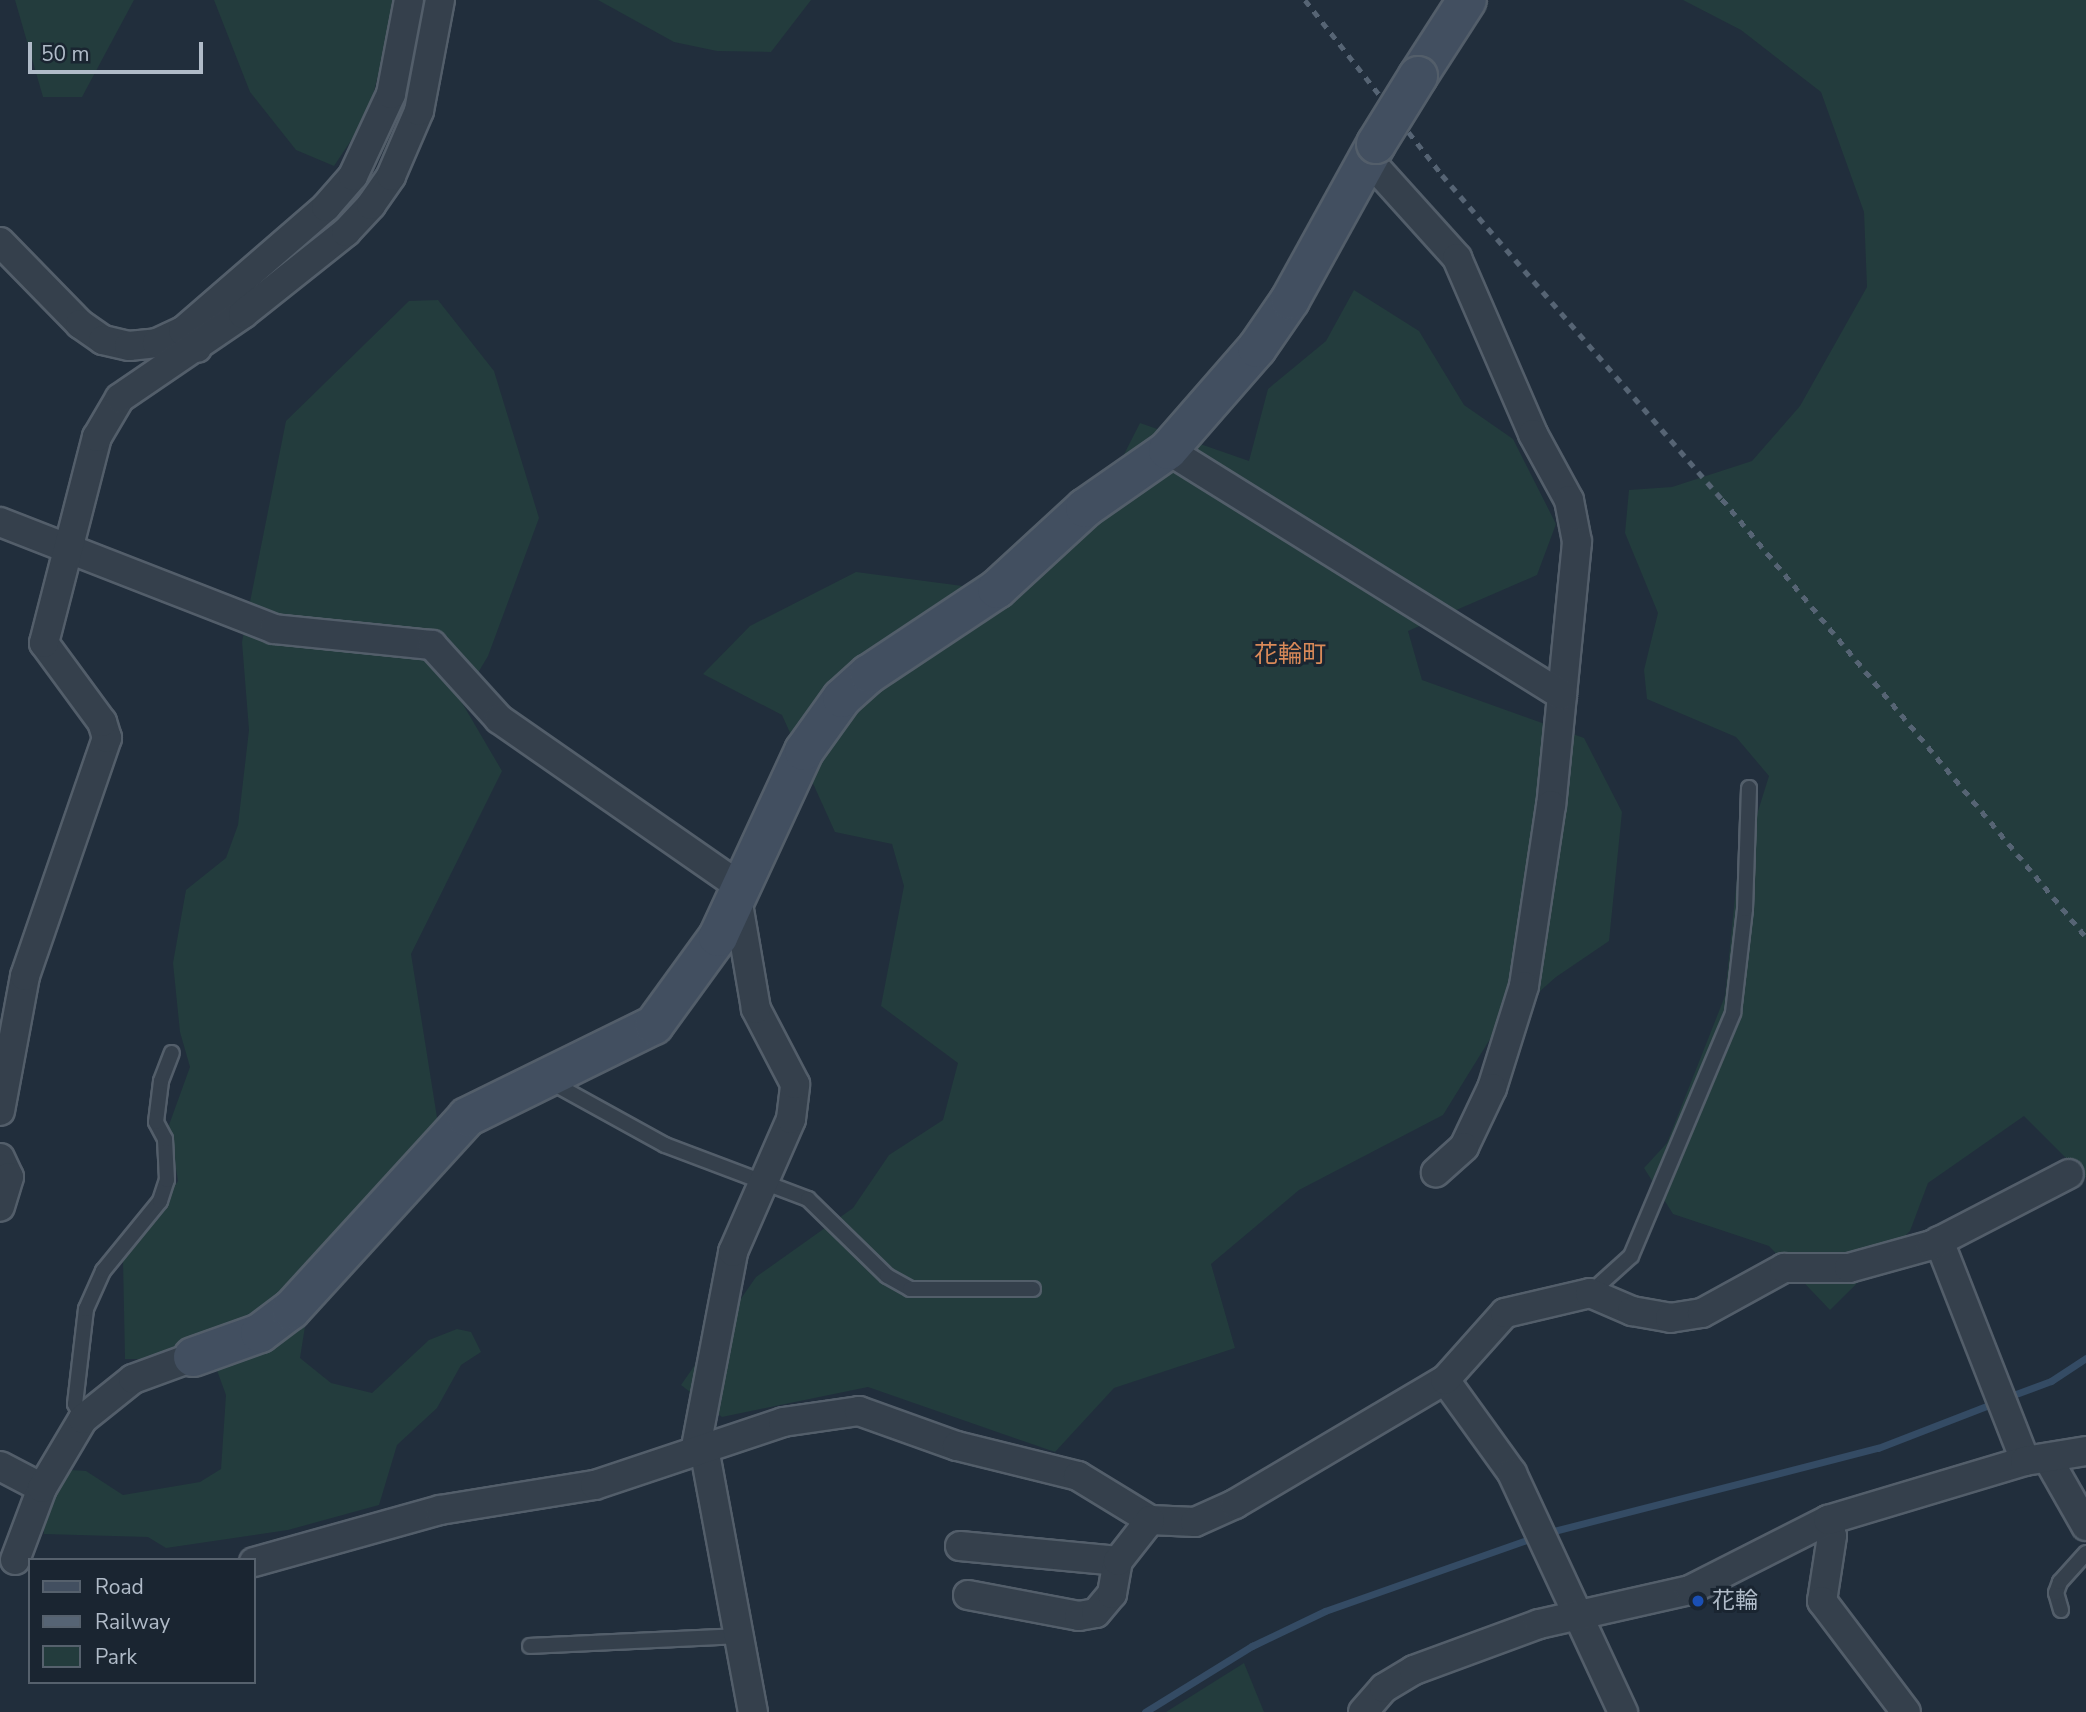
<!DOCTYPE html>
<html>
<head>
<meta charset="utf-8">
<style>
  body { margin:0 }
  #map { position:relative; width:2086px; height:1712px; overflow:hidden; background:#212e3c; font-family:"Nunito Sans","Noto Sans JP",sans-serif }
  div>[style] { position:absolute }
  .green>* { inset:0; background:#233c3d }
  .stream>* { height:7px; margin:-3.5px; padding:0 3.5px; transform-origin:3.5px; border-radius:3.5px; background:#344b64 }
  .roads { filter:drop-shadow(2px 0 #535e6a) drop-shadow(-2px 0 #535e6a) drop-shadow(0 2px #535e6a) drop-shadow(0 -2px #535e6a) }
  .lane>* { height:14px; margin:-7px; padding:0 7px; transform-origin:7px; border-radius:7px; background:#35404c }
  .street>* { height:28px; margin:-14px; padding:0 14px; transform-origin:14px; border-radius:14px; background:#35404c }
  .secondary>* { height:38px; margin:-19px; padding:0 19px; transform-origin:19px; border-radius:19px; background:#424f60 }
  .rail>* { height:5px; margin-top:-2.5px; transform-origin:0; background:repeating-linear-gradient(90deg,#566474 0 7px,transparent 0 14px) }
  .bridges { filter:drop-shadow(2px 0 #535e6a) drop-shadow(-2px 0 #535e6a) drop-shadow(0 2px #535e6a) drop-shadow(0 -2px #535e6a) }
  .secondary-bridge>* { height:38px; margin:-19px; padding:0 19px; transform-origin:19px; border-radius:19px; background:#424f60 }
  .dots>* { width:19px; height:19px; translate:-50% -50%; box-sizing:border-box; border:4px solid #1a2531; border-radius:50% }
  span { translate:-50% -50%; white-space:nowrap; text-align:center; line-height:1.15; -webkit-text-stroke:6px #1a2531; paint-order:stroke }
  .poi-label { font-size:23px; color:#b0bbc8 }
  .left { translate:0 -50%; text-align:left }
  .neighbourhood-label { font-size:24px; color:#da8a59 }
  .legend { position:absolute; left:28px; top:1558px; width:228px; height:126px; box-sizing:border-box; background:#1a2531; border:2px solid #56616d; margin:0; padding:9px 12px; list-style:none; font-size:21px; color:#b0bbc8 }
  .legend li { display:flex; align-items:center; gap:14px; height:35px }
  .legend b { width:35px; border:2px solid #56616d }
  .scale { position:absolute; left:28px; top:42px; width:175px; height:32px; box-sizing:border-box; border:4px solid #b0bbc8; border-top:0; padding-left:9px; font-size:21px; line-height:24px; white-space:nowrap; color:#b0bbc8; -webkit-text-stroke:5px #1a2531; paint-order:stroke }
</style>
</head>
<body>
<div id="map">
  <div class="green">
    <div style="clip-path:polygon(15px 0,134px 0,82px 97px,43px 97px)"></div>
    <div style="clip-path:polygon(214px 0,397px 0,368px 115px,334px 166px,296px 150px,250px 92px)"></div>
    <div style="clip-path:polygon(598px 0,811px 0,771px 52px,717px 51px,674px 42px)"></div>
    <div style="clip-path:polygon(1683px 0,2086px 0,2086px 1178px,2024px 1116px,1928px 1183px,1910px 1231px,1830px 1310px,1769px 1246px,1673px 1214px,1644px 1168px,1667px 1143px,1725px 996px,1737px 878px,1769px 776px,1736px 737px,1647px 699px,1644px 670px,1658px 613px,1625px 533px,1629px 490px,1672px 487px,1752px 461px,1800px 406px,1867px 287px,1864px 212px,1821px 92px,1741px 30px)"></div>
    <div style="clip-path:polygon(1354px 290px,1419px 331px,1464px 405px,1513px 439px,1556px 524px,1537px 575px,1408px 631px,1422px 680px,1584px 738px,1622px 812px,1609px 941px,1556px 977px,1495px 1031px,1443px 1115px,1299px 1190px,1211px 1264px,1235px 1348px,1114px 1388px,1055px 1452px,868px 1387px,722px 1417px,681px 1385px,756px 1277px,853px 1208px,889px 1155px,943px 1120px,958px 1063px,881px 1006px,904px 886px,892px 844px,835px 832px,782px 715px,703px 674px,750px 626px,856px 572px,1023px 594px,1112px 478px,1140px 423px,1249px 461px,1268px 389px,1326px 341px)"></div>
    <div style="clip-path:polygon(438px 300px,494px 371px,539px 518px,488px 656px,461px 701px,502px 771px,411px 954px,439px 1130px,306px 1320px,300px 1358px,331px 1383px,372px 1393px,429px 1340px,457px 1329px,471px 1332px,481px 1352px,461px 1365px,437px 1408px,397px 1445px,379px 1505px,288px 1530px,166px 1548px,148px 1537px,44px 1534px,44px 1506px,71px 1470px,86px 1471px,123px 1495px,200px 1482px,221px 1469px,226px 1395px,204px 1335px,143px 1359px,125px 1359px,123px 1260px,178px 1181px,169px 1125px,190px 1067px,180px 1032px,173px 963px,186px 890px,226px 858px,238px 825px,249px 730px,242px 642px,286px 421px,409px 301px)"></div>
    <div style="clip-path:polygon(1244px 1663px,1264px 1712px,1166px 1712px)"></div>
  </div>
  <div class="stream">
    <div style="left:2005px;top:1398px;width:49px;rotate:-20.3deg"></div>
    <div style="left:2051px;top:1381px;width:42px;rotate:-33.3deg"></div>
    <div style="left:1546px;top:1533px;width:343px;rotate:-14.4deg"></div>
    <div style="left:1878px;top:1448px;width:124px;rotate:-21.2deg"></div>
    <div style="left:1145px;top:1712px;width:126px;rotate:-31.7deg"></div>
    <div style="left:1252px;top:1646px;width:81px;rotate:-25.6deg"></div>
    <div style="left:1325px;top:1611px;width:223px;rotate:-19.4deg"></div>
  </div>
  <div class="roads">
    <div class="lane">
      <div style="left:549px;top:1081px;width:132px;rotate:28.9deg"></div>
      <div style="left:665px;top:1145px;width:153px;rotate:20.7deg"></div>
      <div style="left:808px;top:1199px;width:110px;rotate:44.3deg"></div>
      <div style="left:887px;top:1276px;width:26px;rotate:29deg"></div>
      <div style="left:910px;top:1289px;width:123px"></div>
      <div style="left:1590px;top:1293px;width:55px;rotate:-42.1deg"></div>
      <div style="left:1631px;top:1256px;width:264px;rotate:-67.2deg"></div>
      <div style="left:1733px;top:1013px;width:105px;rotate:-83.4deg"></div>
      <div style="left:1745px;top:909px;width:121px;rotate:-88.1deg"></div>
      <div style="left:83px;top:1419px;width:17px;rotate:-118deg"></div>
      <div style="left:75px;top:1404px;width:96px;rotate:-83.4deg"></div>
      <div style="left:86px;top:1309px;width:42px;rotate:-65.9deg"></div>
      <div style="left:103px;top:1271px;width:90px;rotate:-50.8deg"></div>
      <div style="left:160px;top:1201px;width:22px;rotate:-72deg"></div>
      <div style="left:167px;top:1180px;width:41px;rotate:-92.8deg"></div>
      <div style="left:165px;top:1139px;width:19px;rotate:-118deg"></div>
      <div style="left:156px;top:1122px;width:41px;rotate:-83deg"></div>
      <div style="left:161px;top:1081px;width:30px;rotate:-69deg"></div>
      <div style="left:2061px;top:1610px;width:18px;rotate:-106deg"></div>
      <div style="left:2056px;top:1593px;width:12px;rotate:-70deg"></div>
      <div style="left:2060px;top:1582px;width:39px;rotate:-48deg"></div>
      <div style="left:530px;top:1646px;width:209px;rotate:-2.7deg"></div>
    </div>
    <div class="street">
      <div style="left:1368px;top:159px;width:133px;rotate:48deg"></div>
      <div style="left:1457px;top:258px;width:192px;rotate:66.6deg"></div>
      <div style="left:1533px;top:434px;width:75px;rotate:61.4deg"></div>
      <div style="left:1569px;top:500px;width:43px;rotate:79.2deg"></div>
      <div style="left:1577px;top:542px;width:264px;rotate:95.6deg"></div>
      <div style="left:1551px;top:805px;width:183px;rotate:98.5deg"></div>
      <div style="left:1524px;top:986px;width:107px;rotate:107.4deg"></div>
      <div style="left:1492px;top:1088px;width:65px;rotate:115.4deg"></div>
      <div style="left:1464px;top:1147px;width:38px;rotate:138deg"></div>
      <div style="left:0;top:242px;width:115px;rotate:45.7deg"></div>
      <div style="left:80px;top:324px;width:28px;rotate:35deg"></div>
      <div style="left:103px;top:340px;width:27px;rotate:13deg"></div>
      <div style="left:129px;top:346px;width:28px;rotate:-6deg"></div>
      <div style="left:157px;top:343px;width:29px;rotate:-25deg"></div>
      <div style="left:197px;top:348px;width:22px;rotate:-129deg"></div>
      <div style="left:183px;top:331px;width:189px;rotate:-40.9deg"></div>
      <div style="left:326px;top:207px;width:41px;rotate:-48.9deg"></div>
      <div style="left:353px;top:176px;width:90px;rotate:-65.1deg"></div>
      <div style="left:391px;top:94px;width:96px;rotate:-79.2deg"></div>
      <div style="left:1168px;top:450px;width:464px;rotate:31.9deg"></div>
      <div style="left:0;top:522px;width:294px;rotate:21.3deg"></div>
      <div style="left:274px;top:629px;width:159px;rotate:5.8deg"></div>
      <div style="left:432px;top:645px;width:100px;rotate:47.8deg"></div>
      <div style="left:499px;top:719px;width:296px;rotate:34.8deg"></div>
      <div style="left:0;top:1111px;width:137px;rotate:-79.5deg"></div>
      <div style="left:25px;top:976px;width:252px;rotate:-71deg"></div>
      <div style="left:107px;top:738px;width:17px;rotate:-107deg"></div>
      <div style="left:102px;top:722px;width:98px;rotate:-126.3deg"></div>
      <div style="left:44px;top:643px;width:213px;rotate:-75.6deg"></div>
      <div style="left:97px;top:437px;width:45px;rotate:-59.5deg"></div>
      <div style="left:120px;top:398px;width:149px;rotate:-34.3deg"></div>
      <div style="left:243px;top:314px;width:132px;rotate:-38.5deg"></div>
      <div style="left:346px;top:232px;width:37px;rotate:-47deg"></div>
      <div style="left:371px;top:205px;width:35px;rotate:-55deg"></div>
      <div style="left:391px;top:176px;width:71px;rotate:-66.7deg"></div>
      <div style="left:419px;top:111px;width:113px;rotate:-79.3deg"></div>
      <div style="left:0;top:1158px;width:21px;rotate:65deg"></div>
      <div style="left:9px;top:1177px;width:31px;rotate:107deg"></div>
      <div style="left:1939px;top:1241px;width:236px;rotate:68.6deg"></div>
      <div style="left:1445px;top:1380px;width:115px;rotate:54.2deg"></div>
      <div style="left:1512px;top:1473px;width:264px;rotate:65.1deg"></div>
      <div style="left:704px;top:1448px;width:269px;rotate:79.5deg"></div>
      <div style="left:695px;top:1452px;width:204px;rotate:-79.2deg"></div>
      <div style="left:733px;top:1252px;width:145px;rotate:-66.4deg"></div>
      <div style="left:791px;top:1119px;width:35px;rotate:-83deg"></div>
      <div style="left:795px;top:1084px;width:85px;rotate:-117.5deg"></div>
      <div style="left:756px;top:1009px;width:113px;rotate:-99.7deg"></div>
      <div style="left:2048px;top:1459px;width:77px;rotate:60.4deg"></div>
      <div style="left:0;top:1466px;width:47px;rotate:27.6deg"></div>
      <div style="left:1828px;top:1520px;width:16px;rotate:76deg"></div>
      <div style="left:1832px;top:1536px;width:66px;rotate:98.7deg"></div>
      <div style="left:1822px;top:1601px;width:139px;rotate:52.9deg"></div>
      <div style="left:960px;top:1546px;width:159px;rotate:5.4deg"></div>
      <div style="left:15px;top:1560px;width:77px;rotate:-69.4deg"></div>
      <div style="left:42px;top:1488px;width:80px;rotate:-59.3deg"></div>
      <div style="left:83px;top:1419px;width:64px;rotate:-38.7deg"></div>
      <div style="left:133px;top:1379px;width:64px;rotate:-20.1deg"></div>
      <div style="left:254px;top:1562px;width:193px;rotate:-15.6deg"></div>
      <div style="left:440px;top:1510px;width:157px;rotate:-9.2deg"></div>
      <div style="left:595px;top:1485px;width:198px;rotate:-18.5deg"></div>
      <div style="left:783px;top:1422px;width:77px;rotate:-8.2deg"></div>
      <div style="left:859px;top:1411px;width:104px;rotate:19.7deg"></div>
      <div style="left:957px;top:1446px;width:125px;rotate:13.9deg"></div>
      <div style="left:1078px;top:1476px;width:84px;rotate:31.4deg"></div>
      <div style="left:1150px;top:1520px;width:45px;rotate:2.5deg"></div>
      <div style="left:1195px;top:1522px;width:44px;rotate:-24.2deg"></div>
      <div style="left:1235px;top:1504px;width:244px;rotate:-30.6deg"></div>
      <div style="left:1445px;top:1380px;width:90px;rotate:-48.2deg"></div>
      <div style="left:1505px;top:1313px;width:87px;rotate:-13.2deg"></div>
      <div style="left:1590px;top:1293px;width:46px;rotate:23.2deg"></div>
      <div style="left:1632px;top:1311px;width:39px;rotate:10deg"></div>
      <div style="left:1670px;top:1318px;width:32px;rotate:-9deg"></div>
      <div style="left:1702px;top:1313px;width:94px;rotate:-28.8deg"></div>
      <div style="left:1784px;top:1268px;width:65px"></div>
      <div style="left:1849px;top:1268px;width:86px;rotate:-15.5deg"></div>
      <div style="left:1932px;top:1245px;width:154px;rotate:-27.4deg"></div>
      <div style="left:968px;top:1595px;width:113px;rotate:10.7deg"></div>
      <div style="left:1079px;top:1616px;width:17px;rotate:-10deg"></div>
      <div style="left:1096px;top:1613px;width:25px;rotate:-50deg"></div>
      <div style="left:1112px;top:1594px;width:34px;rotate:-80deg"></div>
      <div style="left:1118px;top:1561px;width:52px;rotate:-52deg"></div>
      <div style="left:1363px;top:1712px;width:32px;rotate:-49deg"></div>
      <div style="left:1384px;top:1688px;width:35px;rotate:-31deg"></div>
      <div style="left:1414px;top:1670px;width:133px;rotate:-20.2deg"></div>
      <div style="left:1539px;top:1624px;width:155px;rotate:-12.7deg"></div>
      <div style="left:1690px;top:1590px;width:155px;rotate:-26.9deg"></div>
      <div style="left:1828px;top:1520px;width:206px;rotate:-16.7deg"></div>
      <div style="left:2025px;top:1461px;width:62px;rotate:-9.3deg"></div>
    </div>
    <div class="secondary">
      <div style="left:1418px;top:76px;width:90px;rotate:-57.2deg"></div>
      <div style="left:193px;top:1357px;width:71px;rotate:-19.7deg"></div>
      <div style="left:260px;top:1333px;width:39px;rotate:-37deg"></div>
      <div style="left:291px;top:1310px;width:261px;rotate:-47.6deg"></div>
      <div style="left:467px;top:1117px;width:208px;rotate:-26.2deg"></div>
      <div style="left:654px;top:1025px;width:109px;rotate:-54deg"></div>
      <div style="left:718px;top:937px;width:205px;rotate:-65.2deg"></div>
      <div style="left:804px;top:751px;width:65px;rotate:-54.4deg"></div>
      <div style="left:842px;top:698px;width:36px;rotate:-42deg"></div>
      <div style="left:869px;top:674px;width:154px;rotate:-33.6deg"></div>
      <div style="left:997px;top:589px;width:120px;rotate:-42.6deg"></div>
      <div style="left:1085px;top:508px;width:101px;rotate:-34.9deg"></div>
      <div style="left:1168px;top:450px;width:135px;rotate:-48.9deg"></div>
      <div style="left:1257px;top:348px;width:58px;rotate:-55.5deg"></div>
      <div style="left:1290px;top:300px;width:178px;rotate:-61.1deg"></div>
    </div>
  </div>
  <div class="rail">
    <div style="left:1305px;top:0;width:222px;rotate:51.9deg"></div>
    <div style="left:1442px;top:175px;width:428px;rotate:49.2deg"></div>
    <div style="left:1722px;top:499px;width:570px;rotate:50.27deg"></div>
  </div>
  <div class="bridges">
    <div class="secondary-bridge">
      <div style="left:1376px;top:144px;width:80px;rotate:-58.3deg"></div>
    </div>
  </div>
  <div class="dots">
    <div style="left:1698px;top:1601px;background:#1a4fb4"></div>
  </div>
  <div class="poi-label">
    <span class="left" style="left:1712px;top:1601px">花輪</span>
  </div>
  <div class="neighbourhood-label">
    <span style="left:1290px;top:655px">花輪町</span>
  </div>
  <ul class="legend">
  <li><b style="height:9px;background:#424f60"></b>Road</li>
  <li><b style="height:9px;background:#566474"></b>Railway</li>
  <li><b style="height:19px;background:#233c3d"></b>Park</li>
  </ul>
  <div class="scale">50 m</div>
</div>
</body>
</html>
